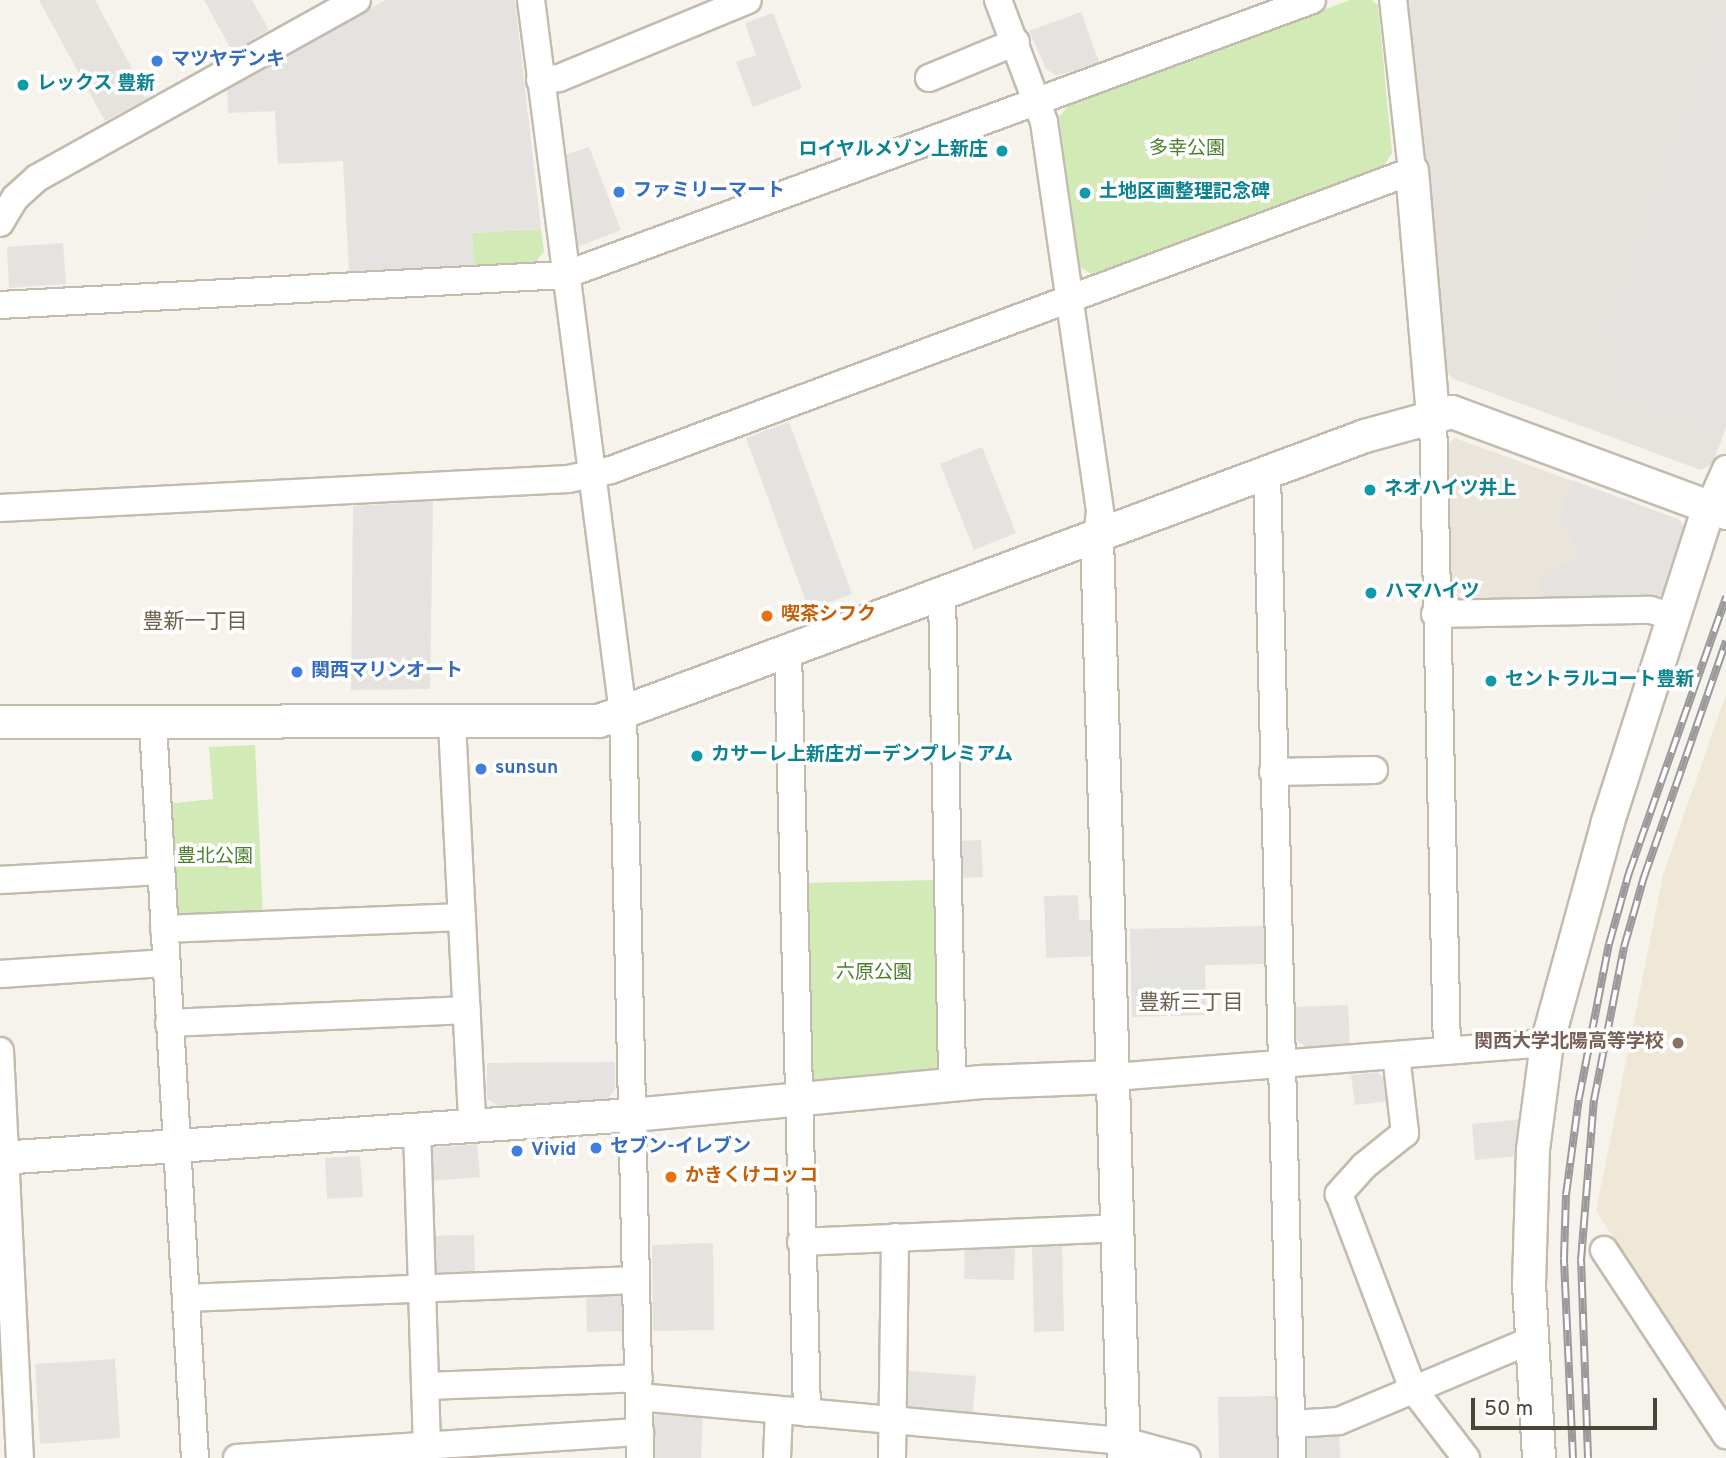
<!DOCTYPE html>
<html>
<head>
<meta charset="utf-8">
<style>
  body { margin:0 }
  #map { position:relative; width:1726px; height:1458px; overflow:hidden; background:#f6f3ec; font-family:Overpass,"Noto Sans JP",sans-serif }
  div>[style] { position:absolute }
  .residential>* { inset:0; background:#eae5da }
  .industrial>* { inset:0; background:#e6e2dd }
  .education>* { inset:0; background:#efe8d6 }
  .green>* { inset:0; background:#d2eab5 }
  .parking>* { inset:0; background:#e5e3e0 }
  .roads { filter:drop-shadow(2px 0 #c2bbae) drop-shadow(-2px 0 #c2bbae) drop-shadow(0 2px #c2bbae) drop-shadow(0 -2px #c2bbae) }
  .minor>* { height:26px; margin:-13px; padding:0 13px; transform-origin:13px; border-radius:13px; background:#fff }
  .tertiary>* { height:32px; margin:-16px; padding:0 16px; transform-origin:16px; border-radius:16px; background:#fff }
  .rail>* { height:8px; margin-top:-4px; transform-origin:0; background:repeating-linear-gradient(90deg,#fff 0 16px,#9a9a9a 0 32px); box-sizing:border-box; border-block:2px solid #9a9a9a }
  .dots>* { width:19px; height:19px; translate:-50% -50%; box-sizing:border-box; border:4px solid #fff; border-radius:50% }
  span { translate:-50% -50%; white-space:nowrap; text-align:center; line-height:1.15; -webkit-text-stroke:7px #fff; paint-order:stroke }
  .shop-label { font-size:19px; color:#366cbe; font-weight:700 }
  .left { translate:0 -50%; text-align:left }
  .culture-label { font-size:19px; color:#0d838f; font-weight:700 }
  .right { translate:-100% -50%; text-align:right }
  .park-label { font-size:19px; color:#4a7f2a }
  .food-label { font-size:19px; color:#c56008; font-weight:700 }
  .education-label { font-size:19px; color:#785e54; font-weight:700 }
  .neighbourhood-label { font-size:21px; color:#6e6250 }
  .scale { position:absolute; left:1471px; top:1398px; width:186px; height:32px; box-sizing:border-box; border:4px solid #4b4439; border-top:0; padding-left:9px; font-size:21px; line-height:24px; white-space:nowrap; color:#4b4439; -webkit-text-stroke:5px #fff; paint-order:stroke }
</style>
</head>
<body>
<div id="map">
  <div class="residential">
    <div style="clip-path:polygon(1455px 438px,1680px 520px,1655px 599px,1457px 603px,1447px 594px,1444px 448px)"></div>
  </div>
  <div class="industrial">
    <div style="clip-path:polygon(39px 0,95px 0,148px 98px,105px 121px)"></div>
    <div style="clip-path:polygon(1407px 0,1726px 0,1726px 427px,1713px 463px,1701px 470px,1454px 379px,1442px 369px)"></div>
  </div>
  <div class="education">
    <div style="clip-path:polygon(1726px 694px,1726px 1412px,1596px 1211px,1663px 875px)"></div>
  </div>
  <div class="green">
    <div style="clip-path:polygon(1350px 0,1371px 0,1378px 5px,1392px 153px,1384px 165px,1093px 275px,1080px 267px,1059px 117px,1069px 105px)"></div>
    <div style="clip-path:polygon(541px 229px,544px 251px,535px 263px,474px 267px,472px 233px)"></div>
    <div style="clip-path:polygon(255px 745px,263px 917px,181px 920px,174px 912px,167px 804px,213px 799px,209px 747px)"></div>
    <div style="clip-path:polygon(939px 880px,945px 1066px,935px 1077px,821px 1086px,808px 1076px,803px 883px)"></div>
  </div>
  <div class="parking">
    <div style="clip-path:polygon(204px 0,252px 0,269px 30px,232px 51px)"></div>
    <div style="clip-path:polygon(386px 0,515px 0,541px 229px,472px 233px,474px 267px,349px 273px,343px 161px,278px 164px,275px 111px,228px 113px,227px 88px)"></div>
    <div style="clip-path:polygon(1081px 12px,1099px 62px,1057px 76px,1046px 69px,1029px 31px)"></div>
    <div style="clip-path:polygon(773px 13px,802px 88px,753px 107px,736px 62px,756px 55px,745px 23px)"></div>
    <div style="clip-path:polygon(1726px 15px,1726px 420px,1722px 431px,1617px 393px,1634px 346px,1609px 336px)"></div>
    <div style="clip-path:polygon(589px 147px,621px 230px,575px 248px,562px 156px)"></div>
    <div style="clip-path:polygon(63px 243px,66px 284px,9px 288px,7px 247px)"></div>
    <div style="clip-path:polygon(789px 422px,852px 594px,809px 610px,746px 438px)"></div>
    <div style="clip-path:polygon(982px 447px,1016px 533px,974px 550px,940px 464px)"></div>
    <div style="clip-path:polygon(1572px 480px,1680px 520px,1687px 532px,1668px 591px,1655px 599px,1548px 601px,1537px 579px,1579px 557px,1559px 518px)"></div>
    <div style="clip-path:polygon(433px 501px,430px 689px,351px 690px,353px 506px)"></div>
    <div style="clip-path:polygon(981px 840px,983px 877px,961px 878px,959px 841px)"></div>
    <div style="clip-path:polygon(1078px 895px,1079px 920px,1098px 920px,1099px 956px,1046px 958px,1044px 896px)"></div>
    <div style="clip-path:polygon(1264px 926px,1265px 964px,1205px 965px,1206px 1015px,1132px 1017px,1130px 929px)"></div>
    <div style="clip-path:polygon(1348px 1005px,1350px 1048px,1309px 1050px,1294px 1038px,1293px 1007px)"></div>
    <div style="clip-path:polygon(615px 1062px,615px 1089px,607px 1100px,500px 1107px,487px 1099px,487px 1063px)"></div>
    <div style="clip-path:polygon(1377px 1072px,1389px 1082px,1391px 1101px,1355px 1105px,1351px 1075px)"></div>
    <div style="clip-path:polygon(1524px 1119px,1528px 1155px,1475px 1160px,1472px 1124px)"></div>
    <div style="clip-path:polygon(477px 1144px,480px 1177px,428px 1181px,426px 1148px)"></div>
    <div style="clip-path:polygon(360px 1156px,363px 1197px,327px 1199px,325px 1158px)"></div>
    <div style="clip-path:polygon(474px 1235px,475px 1280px,440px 1281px,431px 1274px,430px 1236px)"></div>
    <div style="clip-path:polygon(1062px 1241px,1064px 1331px,1034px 1332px,1032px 1247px,1038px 1242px)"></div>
    <div style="clip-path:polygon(713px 1243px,714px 1330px,653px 1331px,652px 1245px)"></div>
    <div style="clip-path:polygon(965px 1243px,1015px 1244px,1014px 1280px,964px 1279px)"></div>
    <div style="clip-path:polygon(586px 1289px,613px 1289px,622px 1296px,622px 1331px,587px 1332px)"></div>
    <div style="clip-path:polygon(115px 1359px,120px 1438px,40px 1444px,35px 1364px)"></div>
    <div style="clip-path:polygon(906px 1371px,976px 1376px,972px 1420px,903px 1415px)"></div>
    <div style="clip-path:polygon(1276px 1396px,1277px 1458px,1219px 1458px,1218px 1397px)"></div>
    <div style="clip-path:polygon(660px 1409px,703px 1413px,701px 1458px,655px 1458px,654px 1417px)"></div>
    <div style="clip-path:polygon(1339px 1430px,1340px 1458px,1305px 1458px,1304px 1431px)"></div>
  </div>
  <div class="roads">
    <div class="minor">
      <div style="left:531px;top:0;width:719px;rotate:82.65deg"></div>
      <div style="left:623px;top:713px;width:745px;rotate:88.69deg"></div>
      <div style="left:998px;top:0;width:130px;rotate:69.3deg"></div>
      <div style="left:1044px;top:122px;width:394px;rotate:81.8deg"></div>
      <div style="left:1100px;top:512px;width:25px;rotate:97deg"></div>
      <div style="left:929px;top:78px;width:94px;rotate:-22.5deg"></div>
      <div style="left:540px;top:80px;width:19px;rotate:-6deg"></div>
      <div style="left:559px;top:78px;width:204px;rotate:-22.4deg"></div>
      <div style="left:0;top:223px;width:29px;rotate:-59deg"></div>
      <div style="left:15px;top:198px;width:30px;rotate:-42deg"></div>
      <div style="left:37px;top:178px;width:366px;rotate:-29.1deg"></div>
      <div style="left:0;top:305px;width:566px;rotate:-3.04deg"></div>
      <div style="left:565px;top:275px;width:796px;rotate:-20.21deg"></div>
      <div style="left:1433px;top:415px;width:636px;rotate:88.74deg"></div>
      <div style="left:1726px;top:469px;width:42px;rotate:114.1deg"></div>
      <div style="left:1709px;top:507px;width:19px;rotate:28deg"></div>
      <div style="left:1267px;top:474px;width:984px;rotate:88.54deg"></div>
      <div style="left:0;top:508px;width:569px;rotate:-2.92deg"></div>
      <div style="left:568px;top:479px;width:44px;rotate:-11.8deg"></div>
      <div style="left:611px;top:470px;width:855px;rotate:-20.47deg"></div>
      <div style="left:1412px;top:171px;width:172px;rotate:-96.3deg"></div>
      <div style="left:942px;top:595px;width:492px;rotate:88.8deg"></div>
      <div style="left:1435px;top:614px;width:215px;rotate:-1.1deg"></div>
      <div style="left:1650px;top:610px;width:23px;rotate:15deg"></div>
      <div style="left:788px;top:651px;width:762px;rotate:88.57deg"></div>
      <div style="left:452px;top:723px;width:401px;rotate:87.1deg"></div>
      <div style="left:153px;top:724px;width:735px;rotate:86.73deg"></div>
      <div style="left:1273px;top:772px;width:101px;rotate:-1.1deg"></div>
      <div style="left:0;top:880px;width:161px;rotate:-3.2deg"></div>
      <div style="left:164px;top:929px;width:298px;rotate:-2.3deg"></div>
      <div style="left:0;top:974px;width:166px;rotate:-3.8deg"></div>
      <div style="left:169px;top:1023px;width:298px;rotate:-2.5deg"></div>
      <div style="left:0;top:1051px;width:407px;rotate:87.2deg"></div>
      <div style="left:1396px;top:1055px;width:79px;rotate:83.4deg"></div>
      <div style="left:1405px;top:1133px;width:53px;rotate:141.2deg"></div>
      <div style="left:1364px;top:1166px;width:38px;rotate:132deg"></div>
      <div style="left:1339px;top:1194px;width:209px;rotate:69.2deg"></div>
      <div style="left:1413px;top:1389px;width:87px;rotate:52.5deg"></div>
      <div style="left:1114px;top:1077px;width:434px;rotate:-4.5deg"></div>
      <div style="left:417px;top:1129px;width:317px;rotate:88.2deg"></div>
      <div style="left:801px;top:1242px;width:315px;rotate:-2.5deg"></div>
      <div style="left:1604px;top:1250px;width:222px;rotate:56.6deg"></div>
      <div style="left:186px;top:1298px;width:450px;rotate:-2.3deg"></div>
      <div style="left:425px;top:1386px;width:214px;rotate:-2.1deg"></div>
      <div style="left:639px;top:1397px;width:487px;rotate:5.2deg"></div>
      <div style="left:1124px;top:1441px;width:65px;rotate:15.1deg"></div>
      <div style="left:1292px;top:1424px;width:47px;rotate:-3.7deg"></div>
      <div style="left:1339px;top:1421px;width:206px;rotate:-22.8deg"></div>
      <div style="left:237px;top:1458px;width:404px;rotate:-3.7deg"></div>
      <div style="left:777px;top:1458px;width:47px;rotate:-87.6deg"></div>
      <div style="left:892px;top:1458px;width:221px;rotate:-89.2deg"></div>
    </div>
    <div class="tertiary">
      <div style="left:1412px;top:171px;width:245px;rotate:85.1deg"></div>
      <div style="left:1097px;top:537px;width:921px;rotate:88.32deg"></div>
      <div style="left:0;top:722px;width:599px;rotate:-0.1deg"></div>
      <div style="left:599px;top:721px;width:817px;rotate:-20.41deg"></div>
      <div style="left:1365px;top:436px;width:90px;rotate:-15.4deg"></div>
      <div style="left:1452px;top:412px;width:274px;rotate:20.3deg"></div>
      <div style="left:1709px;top:507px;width:331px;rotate:107.8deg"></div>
      <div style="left:1608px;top:822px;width:229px;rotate:105.4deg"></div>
      <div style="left:1547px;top:1043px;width:108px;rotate:97.5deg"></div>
      <div style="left:1533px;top:1150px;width:134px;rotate:91.7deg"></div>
      <div style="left:1529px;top:1284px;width:174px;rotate:86.7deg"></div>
      <div style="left:0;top:1158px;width:634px;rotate:-3.89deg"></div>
      <div style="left:633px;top:1115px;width:353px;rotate:-5.4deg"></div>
      <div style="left:984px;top:1082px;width:130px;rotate:-2.2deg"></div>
    </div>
  </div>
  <div class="rail">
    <div style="left:1573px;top:1458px;width:200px;rotate:-92.6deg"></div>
    <div style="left:1564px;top:1258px;width:63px;rotate:-88.2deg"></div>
    <div style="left:1566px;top:1195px;width:98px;rotate:-82.4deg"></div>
    <div style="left:1579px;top:1098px;width:157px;rotate:-79deg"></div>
    <div style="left:1609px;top:944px;width:74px;rotate:-74.3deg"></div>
    <div style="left:1629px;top:873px;width:293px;rotate:-70.6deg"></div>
    <div style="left:1588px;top:1458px;width:198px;rotate:-92deg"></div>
    <div style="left:1581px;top:1260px;width:161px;rotate:-85.4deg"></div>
    <div style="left:1594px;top:1100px;width:156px;rotate:-78.9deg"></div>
    <div style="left:1624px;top:947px;width:73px;rotate:-74.1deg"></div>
    <div style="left:1644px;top:877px;width:250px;rotate:-70.8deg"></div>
  </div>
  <div class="dots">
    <div style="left:157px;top:61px;background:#3f7fe0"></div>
    <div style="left:23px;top:85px;background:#0f9aa8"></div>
    <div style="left:1002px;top:151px;background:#0f9aa8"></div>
    <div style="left:619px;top:192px;background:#3f7fe0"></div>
    <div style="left:1085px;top:193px;background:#0f9aa8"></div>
    <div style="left:1370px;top:490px;background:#0f9aa8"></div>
    <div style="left:1371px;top:593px;background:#0f9aa8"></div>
    <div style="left:767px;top:616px;background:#e8710a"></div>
    <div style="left:297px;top:672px;background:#3f7fe0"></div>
    <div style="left:1491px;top:681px;background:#0f9aa8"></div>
    <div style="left:697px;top:756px;background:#0f9aa8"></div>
    <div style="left:481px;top:769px;background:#3f7fe0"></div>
    <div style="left:1678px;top:1043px;background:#8d6e63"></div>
    <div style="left:596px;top:1148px;background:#3f7fe0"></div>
    <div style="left:517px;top:1151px;background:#3f7fe0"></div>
    <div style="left:671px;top:1177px;background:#e8710a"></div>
  </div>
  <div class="shop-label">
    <span class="left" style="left:171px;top:61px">マツヤデンキ</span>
    <span class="left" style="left:633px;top:192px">ファミリーマート</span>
    <span class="left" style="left:311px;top:672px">関西マリンオート</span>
    <span class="left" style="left:495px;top:769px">sunsun</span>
    <span class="left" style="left:610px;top:1148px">セブン-イレブン</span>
    <span class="left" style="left:531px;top:1151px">Vivid</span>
  </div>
  <div class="culture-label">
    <span class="left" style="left:37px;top:85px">レックス 豊新</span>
    <span class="right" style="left:988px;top:151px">ロイヤルメゾン上新庄</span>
    <span class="left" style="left:1099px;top:193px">土地区画整理記念碑</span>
    <span class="left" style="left:1384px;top:490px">ネオハイツ井上</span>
    <span class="left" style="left:1385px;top:593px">ハマハイツ</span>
    <span class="left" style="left:1505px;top:681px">セントラルコート豊新</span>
    <span class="left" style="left:711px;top:756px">カサーレ上新庄ガーデンプレミアム</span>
  </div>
  <div class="park-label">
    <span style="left:1187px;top:150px">多幸公園</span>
    <span style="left:215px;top:858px">豊北公園</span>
    <span style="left:874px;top:974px">六原公園</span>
  </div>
  <div class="food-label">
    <span class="left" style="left:781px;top:616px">喫茶シフク</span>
    <span class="left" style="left:685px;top:1177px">かきくけコッコ</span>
  </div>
  <div class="education-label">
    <span class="right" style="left:1664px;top:1043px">関西大学北陽高等学校</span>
  </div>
  <div class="neighbourhood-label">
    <span style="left:195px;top:623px">豊新一丁目</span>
    <span style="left:1191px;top:1004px">豊新三丁目</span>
  </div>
  <div class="scale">50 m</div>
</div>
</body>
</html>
